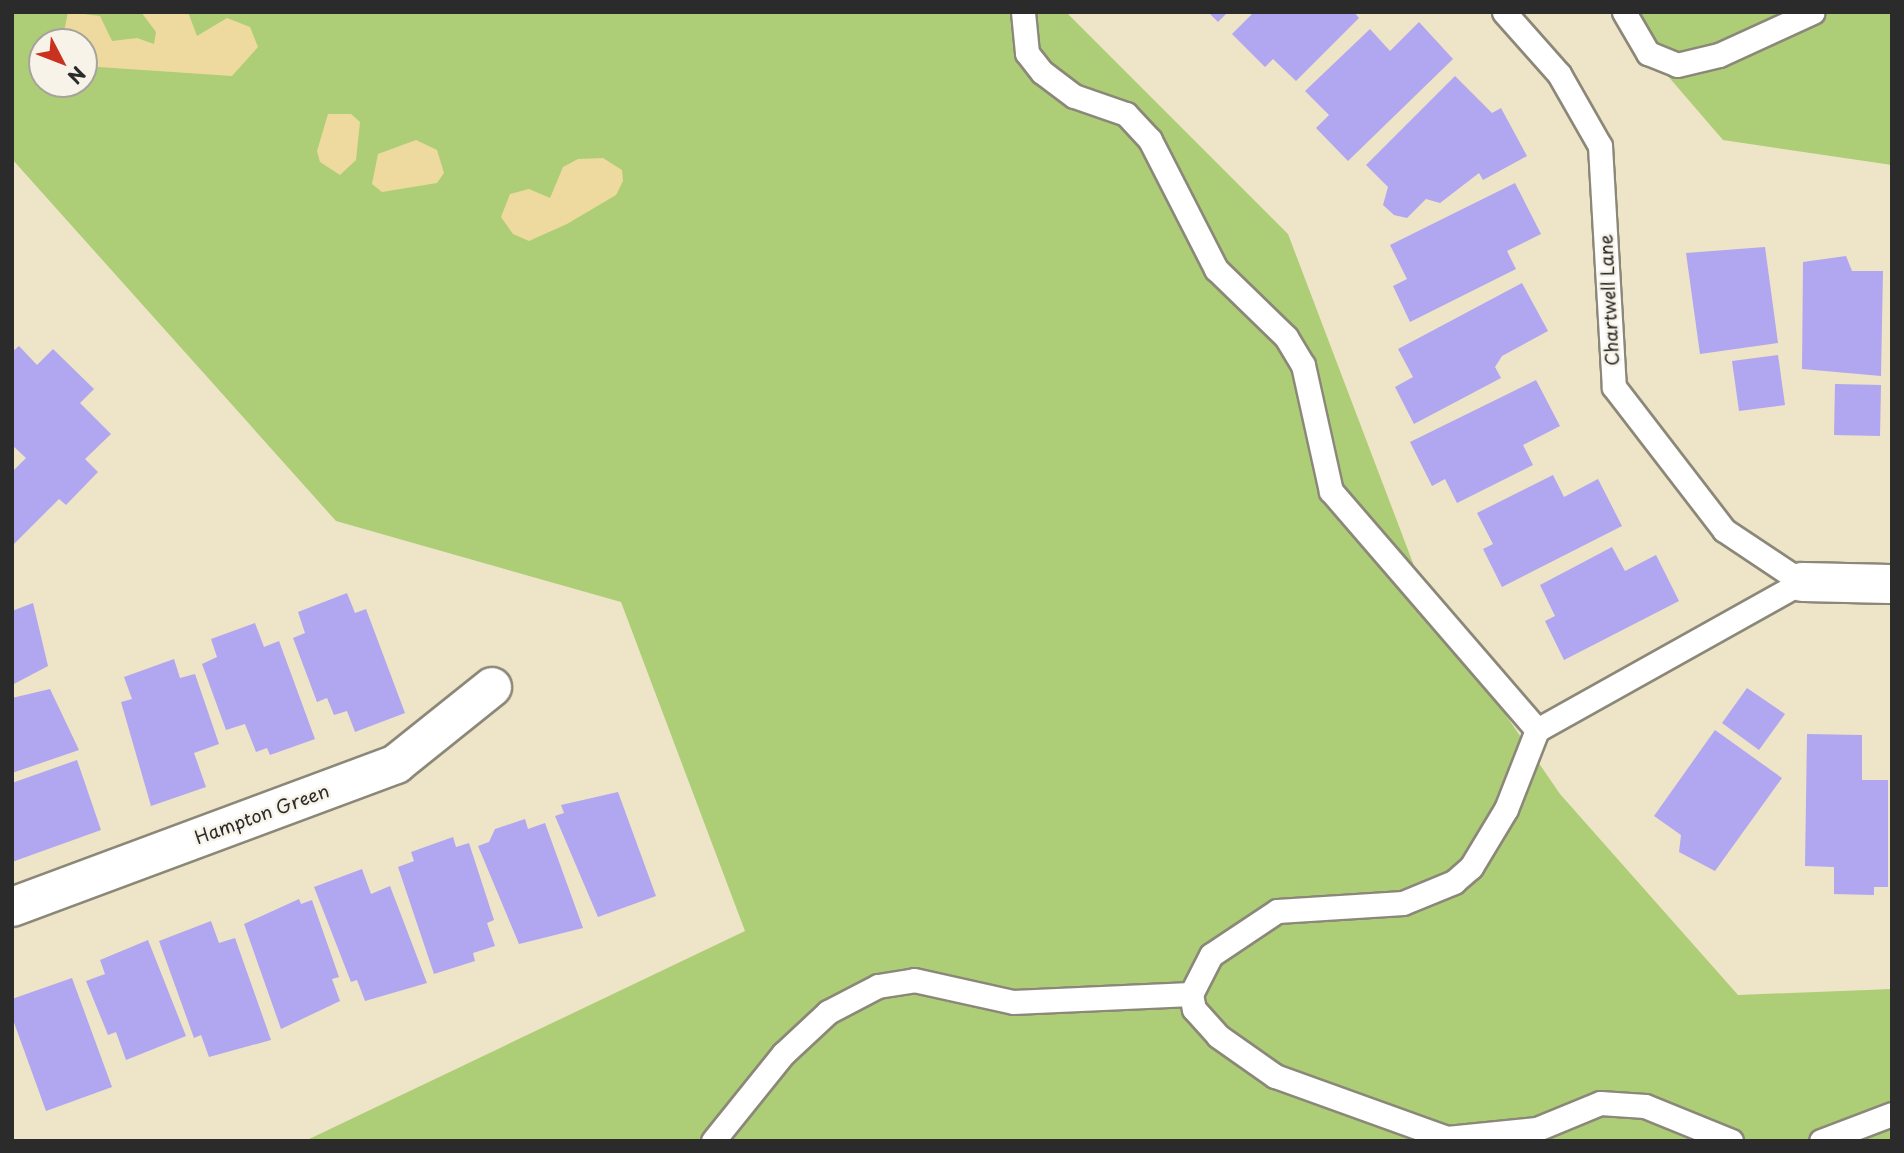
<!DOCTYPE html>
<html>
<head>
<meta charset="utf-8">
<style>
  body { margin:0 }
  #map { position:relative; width:1904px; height:1153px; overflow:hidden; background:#eee4c7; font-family:"Playpen Sans",sans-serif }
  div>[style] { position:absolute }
  .green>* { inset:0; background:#adce76 }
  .sand>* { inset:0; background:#eeda9e }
  .building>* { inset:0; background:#b1a6f0 }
  .roads { filter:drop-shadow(2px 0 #8c8879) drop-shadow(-2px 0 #8c8879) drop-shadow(0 2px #8c8879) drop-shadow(0 -2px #8c8879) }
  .lane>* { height:23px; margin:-11.5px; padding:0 11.5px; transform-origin:11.5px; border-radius:11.5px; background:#fff }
  .street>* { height:38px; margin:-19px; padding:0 19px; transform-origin:19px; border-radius:19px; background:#fff }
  span { translate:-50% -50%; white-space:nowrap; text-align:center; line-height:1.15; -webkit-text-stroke:5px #f7f3e8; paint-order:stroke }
  .street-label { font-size:18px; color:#2b2b2b }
  .frame { position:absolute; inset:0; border:14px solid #2b2b2b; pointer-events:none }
  .north { position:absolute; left:28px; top:28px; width:70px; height:70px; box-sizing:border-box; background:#f7f3e8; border:2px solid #a5a39c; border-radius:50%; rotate:132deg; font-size:19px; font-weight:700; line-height:28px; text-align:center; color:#2b2b2b }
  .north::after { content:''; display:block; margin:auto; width:24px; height:32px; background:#c8321e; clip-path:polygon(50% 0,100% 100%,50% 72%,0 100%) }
</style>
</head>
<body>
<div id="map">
  <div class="green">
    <div style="clip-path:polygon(evenodd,12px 12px,1066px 12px,1288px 234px,1427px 600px,1560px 794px,1738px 995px,1892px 989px,1892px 1141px,305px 1141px,745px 931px,621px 602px,336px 521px,12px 159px,12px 12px,42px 42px,84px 42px,84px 84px,42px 84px,42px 42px)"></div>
    <div style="clip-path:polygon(1636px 12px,1892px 12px,1892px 165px,1723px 140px,1648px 53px)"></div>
  </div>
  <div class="sand">
    <div style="clip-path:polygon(68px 12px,100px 16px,112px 41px,137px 38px,154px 44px,156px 32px,141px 12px,188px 12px,197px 36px,227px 18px,250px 27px,258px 47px,232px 76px,84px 66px,84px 42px,62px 42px)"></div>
    <div style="clip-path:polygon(328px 114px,351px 114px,360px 122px,356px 160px,340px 175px,320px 162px,317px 151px)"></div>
    <div style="clip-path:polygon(416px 140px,437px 150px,444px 173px,437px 183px,382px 192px,372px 184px,378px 154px)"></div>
    <div style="clip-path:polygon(603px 158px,622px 170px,623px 181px,616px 195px,567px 224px,529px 241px,513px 234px,501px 217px,510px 194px,529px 189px,550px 198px,563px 167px,578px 159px)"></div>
  </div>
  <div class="building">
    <div style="clip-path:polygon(1208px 12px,1228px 12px,1218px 22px)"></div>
    <div style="clip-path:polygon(1254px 12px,1354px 12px,1359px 18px,1296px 81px,1273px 59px,1265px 67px,1232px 34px)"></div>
    <div style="clip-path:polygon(1419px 22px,1453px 59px,1348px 161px,1316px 128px,1329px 115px,1305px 91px,1370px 29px,1390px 51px)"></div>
    <div style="clip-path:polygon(1455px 76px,1492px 113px,1501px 108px,1527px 156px,1483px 180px,1479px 173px,1440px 203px,1426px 199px,1407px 218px,1394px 215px,1383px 205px,1388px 187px,1366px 165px)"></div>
    <div style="clip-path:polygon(1515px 183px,1541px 234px,1507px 251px,1516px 269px,1410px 322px,1393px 286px,1407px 279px,1390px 245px)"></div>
    <div style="clip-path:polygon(1765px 247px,1778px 343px,1700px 354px,1686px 253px)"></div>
    <div style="clip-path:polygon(1846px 256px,1852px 271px,1883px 271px,1881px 376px,1802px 369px,1803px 262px)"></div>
    <div style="clip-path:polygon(1522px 283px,1548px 331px,1502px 356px,1495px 367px,1501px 378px,1414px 424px,1395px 387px,1413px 377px,1398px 349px)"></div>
    <div style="clip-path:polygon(19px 346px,37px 365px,53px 349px,94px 389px,80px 403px,111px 434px,85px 459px,98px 472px,66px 505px,59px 499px,12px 546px,12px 472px,26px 458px,12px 445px,12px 352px)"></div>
    <div style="clip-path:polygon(1778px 355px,1785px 405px,1739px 411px,1732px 361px)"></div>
    <div style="clip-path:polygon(1536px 380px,1560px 426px,1523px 445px,1533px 465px,1457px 503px,1445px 479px,1432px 486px,1410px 442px)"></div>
    <div style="clip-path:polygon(1835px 384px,1881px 385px,1880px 436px,1834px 435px)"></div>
    <div style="clip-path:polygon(1553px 475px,1564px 497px,1598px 479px,1622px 526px,1502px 587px,1483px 549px,1493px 544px,1477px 513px)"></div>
    <div style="clip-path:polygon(1612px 547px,1625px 571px,1656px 555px,1679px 601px,1564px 660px,1545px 621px,1555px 616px,1540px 585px)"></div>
    <div style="clip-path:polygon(347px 593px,355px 613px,366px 609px,405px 713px,355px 732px,347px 711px,334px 715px,327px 698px,317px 702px,293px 638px,305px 633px,298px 612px)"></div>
    <div style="clip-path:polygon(33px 603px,48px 666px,12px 685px,12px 611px)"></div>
    <div style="clip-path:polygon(255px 623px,264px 647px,279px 641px,315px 739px,270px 755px,267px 748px,256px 752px,245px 724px,226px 730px,202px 664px,217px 657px,211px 639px)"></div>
    <div style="clip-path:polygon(174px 659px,180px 678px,195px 674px,219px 744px,194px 753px,206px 787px,151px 806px,121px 702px,132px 699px,124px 677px)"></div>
    <div style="clip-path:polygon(1747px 688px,1785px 714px,1759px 750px,1722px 723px)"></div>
    <div style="clip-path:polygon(50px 689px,79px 750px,12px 773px,12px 698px)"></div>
    <div style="clip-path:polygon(1715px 730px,1782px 778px,1715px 871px,1679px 852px,1681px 835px,1654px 816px)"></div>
    <div style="clip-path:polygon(1807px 734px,1862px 735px,1862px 780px,1888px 780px,1888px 887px,1874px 887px,1874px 895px,1834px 894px,1834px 867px,1805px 866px)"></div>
    <div style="clip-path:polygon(77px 760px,101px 830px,12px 862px,12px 783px)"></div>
    <div style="clip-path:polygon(618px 792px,656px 896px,598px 917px,555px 816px,564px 813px,561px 805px)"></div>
    <div style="clip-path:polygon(525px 819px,528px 829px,545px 823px,583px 928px,519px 944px,478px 846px,489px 842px,495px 829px)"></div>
    <div style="clip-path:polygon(453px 837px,456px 847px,469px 843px,494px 920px,487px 923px,495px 946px,473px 953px,475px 961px,434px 974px,398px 867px,414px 861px,411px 852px)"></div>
    <div style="clip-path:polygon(362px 869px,371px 894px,390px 886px,427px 983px,365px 1001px,357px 980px,351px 982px,314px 887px)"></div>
    <div style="clip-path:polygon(299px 899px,301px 904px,312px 900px,339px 977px,332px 979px,340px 1001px,281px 1029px,244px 924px)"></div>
    <div style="clip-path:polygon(211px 921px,219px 943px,235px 938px,271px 1040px,209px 1057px,201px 1035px,194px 1038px,159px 941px)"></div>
    <div style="clip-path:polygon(148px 940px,186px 1036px,126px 1060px,116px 1032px,108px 1035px,86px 981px,105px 974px,100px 960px)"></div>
    <div style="clip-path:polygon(72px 978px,112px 1087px,46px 1111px,12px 1017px,12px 999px)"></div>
  </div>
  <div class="roads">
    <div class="lane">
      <div style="left:1023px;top:12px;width:41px;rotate:84.4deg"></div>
      <div style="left:1027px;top:53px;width:24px;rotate:52deg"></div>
      <div style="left:1042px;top:72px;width:40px;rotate:37deg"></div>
      <div style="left:1074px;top:96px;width:55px;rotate:19.1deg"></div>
      <div style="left:1126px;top:114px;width:35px;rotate:47deg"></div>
      <div style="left:1150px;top:140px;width:145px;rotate:62.9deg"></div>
      <div style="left:1216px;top:269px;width:98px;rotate:44.2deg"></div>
      <div style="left:1286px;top:337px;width:33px;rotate:59deg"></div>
      <div style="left:1303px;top:365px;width:129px;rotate:77.5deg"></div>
      <div style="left:1331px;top:491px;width:316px;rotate:49.2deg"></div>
      <div style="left:1504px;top:12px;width:83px;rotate:48.4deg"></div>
      <div style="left:1559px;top:74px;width:83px;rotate:60.3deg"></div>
      <div style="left:1600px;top:146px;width:241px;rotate:86.7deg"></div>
      <div style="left:1614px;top:387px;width:180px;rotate:52.4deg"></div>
      <div style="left:1724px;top:530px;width:94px;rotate:33.7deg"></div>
      <div style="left:1802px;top:582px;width:304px;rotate:150.8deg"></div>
      <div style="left:1537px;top:730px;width:85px;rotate:111.4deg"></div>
      <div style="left:1506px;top:809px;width:68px;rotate:121.1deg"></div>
      <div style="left:1471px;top:867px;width:23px;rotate:139deg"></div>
      <div style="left:1454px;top:882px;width:55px;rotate:157.6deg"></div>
      <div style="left:1403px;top:903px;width:126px;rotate:176.4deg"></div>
      <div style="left:1277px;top:911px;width:79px;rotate:146.3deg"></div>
      <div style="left:1211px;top:955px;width:44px;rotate:117.1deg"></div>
      <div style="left:1191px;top:994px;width:15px;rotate:79deg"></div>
      <div style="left:1194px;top:1009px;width:36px;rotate:48deg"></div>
      <div style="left:1218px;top:1036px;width:70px;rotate:35.1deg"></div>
      <div style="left:1275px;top:1076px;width:183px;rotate:19.8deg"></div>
      <div style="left:1447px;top:1138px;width:90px;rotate:-5.7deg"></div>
      <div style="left:1537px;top:1129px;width:68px;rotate:-22.4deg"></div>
      <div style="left:1600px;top:1103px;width:45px;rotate:3.8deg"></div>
      <div style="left:1645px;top:1106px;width:93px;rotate:22.1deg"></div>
      <div style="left:1624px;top:12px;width:48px;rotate:59.7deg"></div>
      <div style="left:1648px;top:53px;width:31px;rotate:22deg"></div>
      <div style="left:1677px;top:65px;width:43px;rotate:-13.4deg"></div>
      <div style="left:1719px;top:55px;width:103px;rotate:-24.6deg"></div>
      <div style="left:713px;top:1141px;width:112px;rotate:-51.2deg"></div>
      <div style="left:783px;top:1054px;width:62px;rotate:-43deg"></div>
      <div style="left:828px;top:1012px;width:56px;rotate:-27.5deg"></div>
      <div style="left:878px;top:986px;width:36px;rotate:-9deg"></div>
      <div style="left:914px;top:980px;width:101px;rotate:12.5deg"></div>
      <div style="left:1013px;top:1002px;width:178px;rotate:-2.6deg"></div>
      <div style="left:1821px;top:1141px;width:76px;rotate:-20.8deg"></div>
    </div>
    <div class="street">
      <div style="left:1802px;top:582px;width:90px;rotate:1.3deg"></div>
      <div style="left:12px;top:907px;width:410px;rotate:-20.4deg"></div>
      <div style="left:396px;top:764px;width:123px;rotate:-38.7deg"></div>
    </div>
  </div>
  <div class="street-label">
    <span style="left:1609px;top:300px;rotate:-93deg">Chartwell Lane</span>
    <span style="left:262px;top:814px;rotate:-20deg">Hampton Green</span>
  </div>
  <div class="frame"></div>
  <div class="north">N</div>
</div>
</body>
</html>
